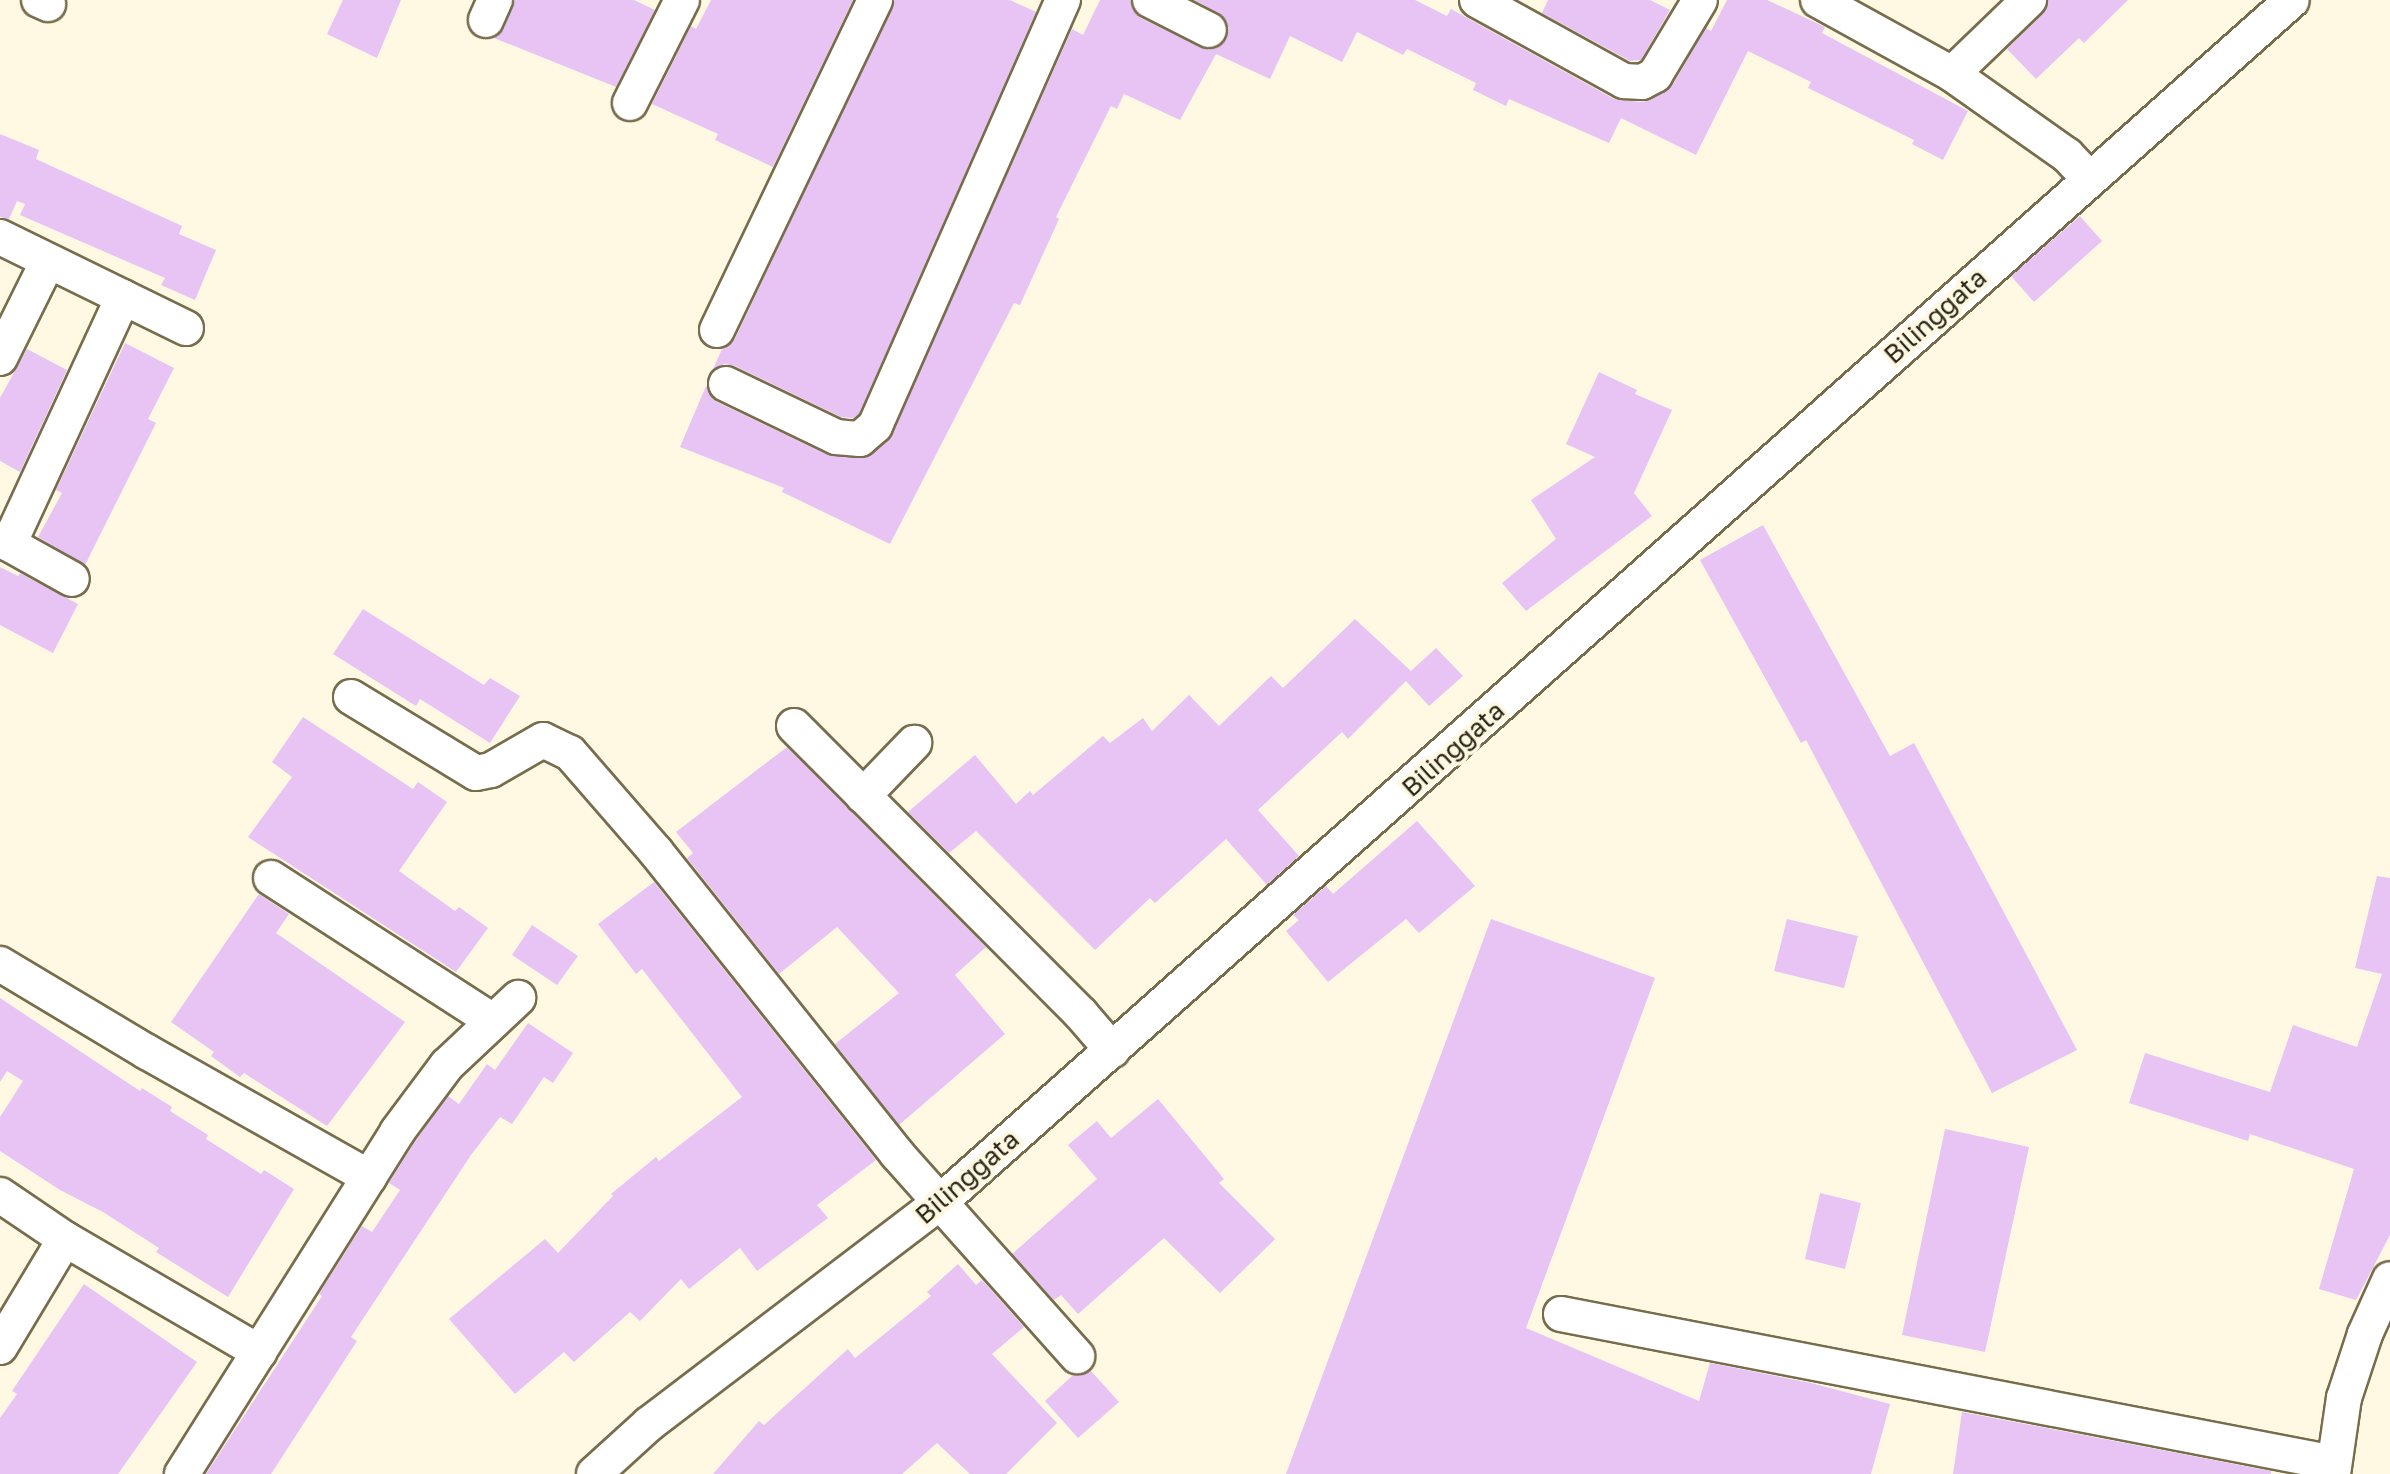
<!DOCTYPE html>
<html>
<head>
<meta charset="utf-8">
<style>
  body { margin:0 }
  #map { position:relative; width:2390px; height:1474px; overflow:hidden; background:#fff8e3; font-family:"Golos Text",sans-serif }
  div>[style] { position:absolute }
  .building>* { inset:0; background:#e7c4f4 }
  .roads { filter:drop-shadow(2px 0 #776d4d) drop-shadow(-2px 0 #776d4d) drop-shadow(0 2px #776d4d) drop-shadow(0 -2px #776d4d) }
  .street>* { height:34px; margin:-17px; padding:0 17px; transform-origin:17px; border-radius:17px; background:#fff }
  span { translate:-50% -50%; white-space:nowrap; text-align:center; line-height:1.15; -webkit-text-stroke:8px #fff8e3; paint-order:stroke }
  .street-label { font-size:26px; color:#292517 }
</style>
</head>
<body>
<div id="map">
  <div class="building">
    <div style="clip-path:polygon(343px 0,401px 0,377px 58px,327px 34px)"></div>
    <div style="clip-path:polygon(515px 0,634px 0,655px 10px,616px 87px,494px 38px,504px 28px)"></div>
    <div style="clip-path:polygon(711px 0,853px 0,773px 167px,715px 140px,718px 134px,652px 104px,691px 26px,696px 29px)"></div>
    <div style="clip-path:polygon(895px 0,1010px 0,1036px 12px,859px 414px,853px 418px,841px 417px,735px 366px,724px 364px,713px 369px,722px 349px,735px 339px)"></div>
    <div style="clip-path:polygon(1100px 0,1130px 0,1133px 10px,1141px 18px,1209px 50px,1226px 40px,1229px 28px,1219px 13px,1194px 0,1415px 0,1447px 16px,1451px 9px,1614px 99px,1641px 102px,1651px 100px,1672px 86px,1706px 28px,1711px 31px,1727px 0,1767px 0,1825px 27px,1822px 33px,1968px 111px,1943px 160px,1912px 144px,1914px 140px,1808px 88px,1811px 82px,1748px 51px,1696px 155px,1621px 118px,1609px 143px,1509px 99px,1506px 106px,1473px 90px,1476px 83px,1407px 49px,1403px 55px,1357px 32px,1342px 62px,1290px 36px,1270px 79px,1216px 54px,1180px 120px,1124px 94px,1117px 109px,1111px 106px,1056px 217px,1059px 219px,1020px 305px,1014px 303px,890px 544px,782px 492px,784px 488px,680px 447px,706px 386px,717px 402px,828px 455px,866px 458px,888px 441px,1072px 29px,1083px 35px)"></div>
    <div style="clip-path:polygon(1548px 0,1650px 0,1670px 10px,1641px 60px,1630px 61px,1542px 13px)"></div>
    <div style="clip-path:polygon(2048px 0,2128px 0,2084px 43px,2079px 38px,2036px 79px,2007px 49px,2043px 14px)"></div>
    <div style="clip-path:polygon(0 134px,39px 150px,36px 159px,182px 226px,179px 234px,216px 250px,195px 300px,161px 285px,165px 278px,20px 215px,25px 204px,17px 201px,9px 219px,0 217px)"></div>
    <div style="clip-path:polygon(2080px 216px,2102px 241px,2034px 302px,2011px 276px)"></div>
    <div style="clip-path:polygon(125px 343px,174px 368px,148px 419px,156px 423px,85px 565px,38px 537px,62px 493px,56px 490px)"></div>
    <div style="clip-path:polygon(27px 349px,67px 370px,20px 472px,0 461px,0 398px)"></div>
    <div style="clip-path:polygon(1599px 372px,1637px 390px,1635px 394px,1672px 410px,1634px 493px,1652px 516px,1526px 611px,1502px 583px,1556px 539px,1531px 500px,1595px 457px,1566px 444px)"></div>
    <div style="clip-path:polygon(1763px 525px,1890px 756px,1914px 743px,2077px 1050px,1992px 1093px,1806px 740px,1801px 743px,1700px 560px)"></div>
    <div style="clip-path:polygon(0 567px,18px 576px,20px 573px,78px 604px,53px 653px,0 625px)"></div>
    <div style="clip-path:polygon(363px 609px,484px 685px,490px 678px,520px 696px,490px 743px,420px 699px,416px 706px,333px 654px)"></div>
    <div style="clip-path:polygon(1355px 619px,1411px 671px,1436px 648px,1463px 676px,1429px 706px,1406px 681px,1348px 739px,1342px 732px,1258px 810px,1299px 856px,1267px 885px,1226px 839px,1155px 903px,1150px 898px,1095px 950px,976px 831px,949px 853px,908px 812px,975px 755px,1016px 804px,1030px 791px,1033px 795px,1103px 736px,1110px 743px,1143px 718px,1152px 731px,1189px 695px,1219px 726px,1271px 676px,1283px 688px)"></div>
    <div style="clip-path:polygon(303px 717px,413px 789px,418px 782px,447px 802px,399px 871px,455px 911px,459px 907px,488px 928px,456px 972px,248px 837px,292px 777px,272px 762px)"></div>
    <div style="clip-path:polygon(787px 747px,986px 947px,955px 975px,1005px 1034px,899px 1125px,835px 1044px,899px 993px,837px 927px,779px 974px,687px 858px,693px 853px,676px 832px)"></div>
    <div style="clip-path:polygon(1417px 821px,1475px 886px,1419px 933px,1406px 919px,1328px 982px,1286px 931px,1299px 920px,1293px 915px,1326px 886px,1333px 894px)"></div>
    <div style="clip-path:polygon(2377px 876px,2390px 878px,2390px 1235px,2356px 1300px,2319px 1289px,2354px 1169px,2250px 1134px,2248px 1141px,2129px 1103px,2145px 1053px,2270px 1092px,2293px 1025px,2357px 1047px,2382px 974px,2355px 968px)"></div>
    <div style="clip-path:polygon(654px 882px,876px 1160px,817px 1205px,828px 1218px,757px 1271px,740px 1248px,689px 1289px,681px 1279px,640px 1321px,630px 1312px,574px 1362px,564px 1352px,515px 1394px,449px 1319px,545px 1239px,558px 1253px,613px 1196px,611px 1194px,656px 1157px,659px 1161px,742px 1097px,642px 969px,636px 974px,598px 924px)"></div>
    <div style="clip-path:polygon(259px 894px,289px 914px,276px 933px,405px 1022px,327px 1126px,244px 1073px,240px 1077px,211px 1056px,214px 1052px,171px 1022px)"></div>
    <div style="clip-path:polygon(1491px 919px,1655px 978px,1526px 1328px,1699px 1401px,1710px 1363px,1811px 1383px,1890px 1404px,1871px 1474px,1286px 1474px)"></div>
    <div style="clip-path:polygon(1787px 919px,1858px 936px,1844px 988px,1774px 971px)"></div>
    <div style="clip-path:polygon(532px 925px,578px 956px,557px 985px,512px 955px)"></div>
    <div style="clip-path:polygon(0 998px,140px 1091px,142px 1088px,172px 1107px,170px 1111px,208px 1135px,206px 1139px,261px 1174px,264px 1170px,294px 1189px,228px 1297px,156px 1252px,159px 1248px,103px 1212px,60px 1190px,0 1151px,0 1117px,23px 1081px,7px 1071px,0 1082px)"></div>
    <div style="clip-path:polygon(528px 1023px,573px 1053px,553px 1083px,544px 1077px,512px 1124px,500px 1117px,471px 1155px,351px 1337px,357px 1341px,271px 1474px,206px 1474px,322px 1296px,319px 1294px,362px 1226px,372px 1232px,400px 1190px,389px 1183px,414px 1143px,448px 1096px,459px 1104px,487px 1064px,495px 1070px)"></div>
    <div style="clip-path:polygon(1158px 1099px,1224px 1179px,1219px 1183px,1275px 1239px,1220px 1293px,1164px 1238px,1078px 1314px,1061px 1295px,1054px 1300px,1012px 1254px,1097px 1179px,1068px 1145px,1097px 1121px,1111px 1138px)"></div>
    <div style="clip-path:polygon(1945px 1129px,2029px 1147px,1985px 1352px,1902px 1335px)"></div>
    <div style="clip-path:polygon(1820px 1193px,1861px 1203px,1845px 1269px,1805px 1259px)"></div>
    <div style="clip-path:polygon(958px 1264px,976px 1285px,982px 1280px,1024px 1327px,992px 1354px,1057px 1423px,1006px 1474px,970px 1474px,937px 1443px,902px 1474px,713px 1474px,759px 1421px,764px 1425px,848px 1349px,855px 1358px,931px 1296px,927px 1292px)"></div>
    <div style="clip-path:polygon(84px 1284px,197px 1362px,118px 1474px,0 1474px,0 1418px,17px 1394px,12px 1391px)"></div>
    <div style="clip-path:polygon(1091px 1371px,1119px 1402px,1078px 1438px,1045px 1401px,1073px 1375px)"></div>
    <div style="clip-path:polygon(1962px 1412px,2271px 1471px,2271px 1474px,1953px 1474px)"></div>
  </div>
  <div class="roads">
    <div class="street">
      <div style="left:39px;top:0;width:10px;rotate:24deg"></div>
      <div style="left:1150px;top:0;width:66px;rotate:27deg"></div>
      <div style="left:1477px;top:0;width:168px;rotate:28.9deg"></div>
      <div style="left:1624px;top:81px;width:18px;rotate:3deg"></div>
      <div style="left:1642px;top:82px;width:15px;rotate:-28deg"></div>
      <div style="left:1655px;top:75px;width:87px;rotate:-59deg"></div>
      <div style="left:1818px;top:0;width:153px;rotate:28.9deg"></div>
      <div style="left:1952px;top:74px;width:141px;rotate:35.2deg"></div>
      <div style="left:2067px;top:155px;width:33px;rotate:47deg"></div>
      <div style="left:486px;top:20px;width:22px;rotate:-66deg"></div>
      <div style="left:1952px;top:74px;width:107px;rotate:-43.9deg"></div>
      <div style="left:630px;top:103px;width:115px;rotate:-63.2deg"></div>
      <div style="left:0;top:237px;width:207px;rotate:26.1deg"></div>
      <div style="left:717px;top:330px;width:366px;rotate:-64.4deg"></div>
      <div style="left:0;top:358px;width:108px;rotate:-63.7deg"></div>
      <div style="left:726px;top:384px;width:122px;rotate:25.7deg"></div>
      <div style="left:836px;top:437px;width:24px;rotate:5deg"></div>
      <div style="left:860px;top:439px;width:20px;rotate:-41deg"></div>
      <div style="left:875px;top:426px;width:466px;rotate:-66.2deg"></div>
      <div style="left:0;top:539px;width:82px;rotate:29.1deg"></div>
      <div style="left:9px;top:544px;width:272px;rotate:-65.2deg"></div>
      <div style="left:351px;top:697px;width:146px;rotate:31.3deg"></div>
      <div style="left:476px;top:773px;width:15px;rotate:-11deg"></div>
      <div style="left:491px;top:770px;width:60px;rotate:-30deg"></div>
      <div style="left:543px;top:740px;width:30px;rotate:26deg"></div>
      <div style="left:570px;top:753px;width:131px;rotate:49deg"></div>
      <div style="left:656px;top:852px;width:386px;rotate:51.4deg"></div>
      <div style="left:897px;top:1154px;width:271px;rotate:48.3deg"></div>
      <div style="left:794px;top:726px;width:407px;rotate:45.1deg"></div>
      <div style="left:1081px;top:1014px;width:48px;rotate:49.3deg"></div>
      <div style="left:863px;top:796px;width:74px;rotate:-46.1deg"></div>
      <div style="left:271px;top:878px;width:264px;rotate:32.8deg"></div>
      <div style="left:0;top:964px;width:171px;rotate:30.9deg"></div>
      <div style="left:147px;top:1052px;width:255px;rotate:29.4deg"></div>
      <div style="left:0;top:1195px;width:78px;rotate:34.1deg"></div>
      <div style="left:65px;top:1239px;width:225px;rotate:30.2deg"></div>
      <div style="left:1561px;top:1314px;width:787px;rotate:10.91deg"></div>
      <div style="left:0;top:1347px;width:126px;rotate:-59deg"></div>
      <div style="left:182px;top:1474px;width:404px;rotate:-57.8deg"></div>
      <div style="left:397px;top:1132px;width:84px;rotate:-53.3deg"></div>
      <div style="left:447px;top:1065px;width:98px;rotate:-43.3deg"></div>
      <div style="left:594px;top:1474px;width:74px;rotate:-42.3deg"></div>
      <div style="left:649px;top:1424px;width:365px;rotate:-37.3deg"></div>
      <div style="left:939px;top:1203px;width:1810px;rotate:-41.64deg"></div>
      <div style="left:2333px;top:1474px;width:77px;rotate:-81.8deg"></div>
      <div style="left:2344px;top:1398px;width:67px;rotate:-71.8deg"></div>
      <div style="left:2365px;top:1334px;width:60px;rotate:-65.6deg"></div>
    </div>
  </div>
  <div class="street-label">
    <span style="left:1935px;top:316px;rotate:-42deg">Bilinggata</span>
    <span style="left:1453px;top:749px;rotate:-42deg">Bilinggata</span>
    <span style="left:967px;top:1177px;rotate:-41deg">Bilinggata</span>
  </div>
</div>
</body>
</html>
